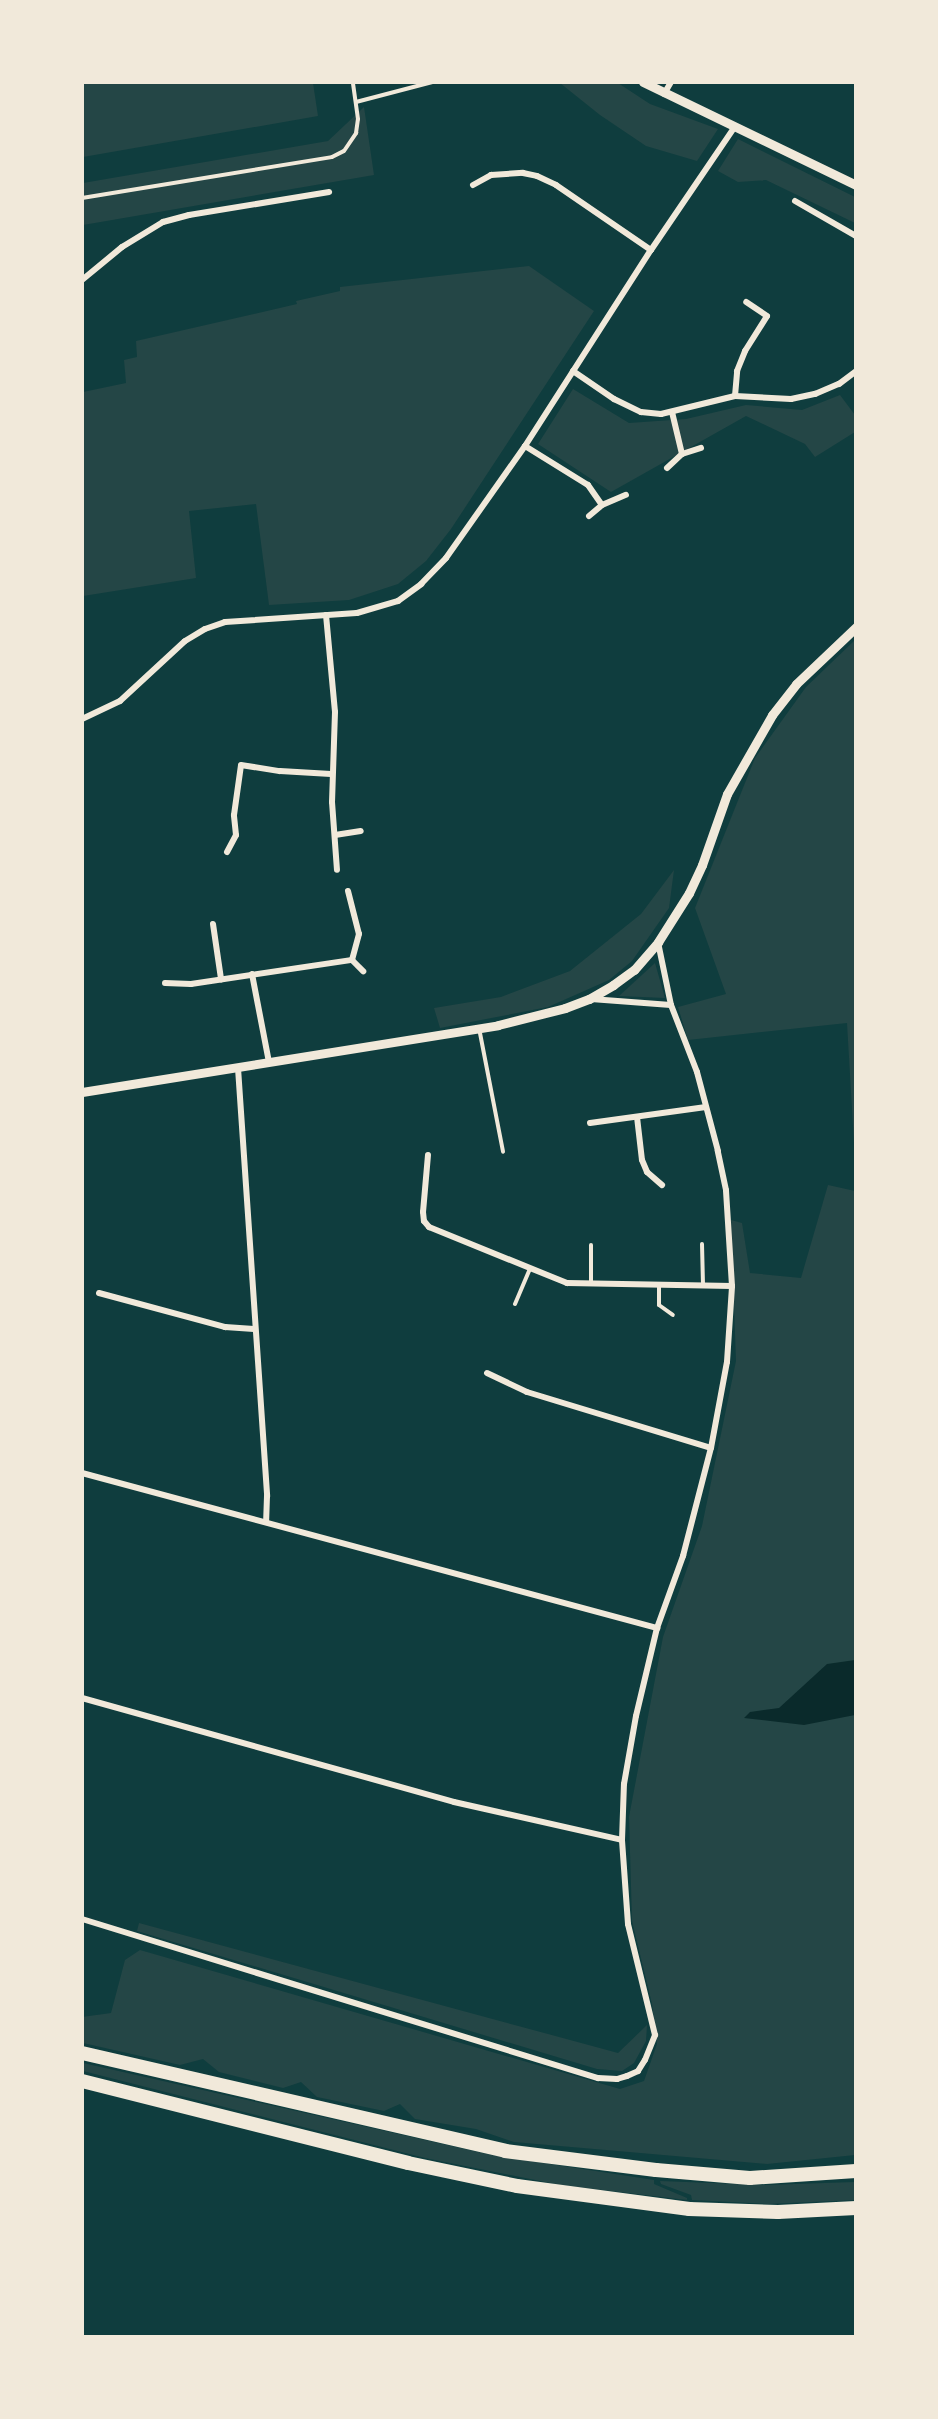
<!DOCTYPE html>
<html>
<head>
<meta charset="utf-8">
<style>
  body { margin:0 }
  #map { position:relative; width:938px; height:2419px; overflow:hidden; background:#0f3d3e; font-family:Roboto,sans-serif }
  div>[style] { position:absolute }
  .green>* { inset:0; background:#244646 }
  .water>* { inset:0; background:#0a2a2b }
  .service>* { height:4px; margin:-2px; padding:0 2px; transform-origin:2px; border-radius:2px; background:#f1e9da }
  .minor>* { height:6px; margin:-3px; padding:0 3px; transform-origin:3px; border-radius:3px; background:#f1e9da }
  .tertiary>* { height:9px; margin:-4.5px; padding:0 4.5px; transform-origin:4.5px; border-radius:4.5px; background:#f1e9da }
  .trunk>* { height:14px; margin:-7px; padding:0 7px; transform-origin:7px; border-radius:7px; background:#f1e9da }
  span { translate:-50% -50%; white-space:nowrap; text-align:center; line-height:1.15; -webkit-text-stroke:5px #f1e9da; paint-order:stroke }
  .frame { position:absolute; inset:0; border:84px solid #f1e9da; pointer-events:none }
</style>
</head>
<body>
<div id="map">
  <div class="green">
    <div style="clip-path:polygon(83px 82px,313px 83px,318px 116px,83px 157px)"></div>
    <div style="clip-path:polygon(560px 83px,618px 83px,650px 104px,718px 129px,697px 161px,646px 146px,600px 115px)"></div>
    <div style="clip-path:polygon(364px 107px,374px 175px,83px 225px,83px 183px,328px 141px)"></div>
    <div style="clip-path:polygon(738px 139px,855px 197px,855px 223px,766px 180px,738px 182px,718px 171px)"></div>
    <div style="clip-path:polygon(529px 266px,594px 311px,451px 529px,426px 561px,398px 584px,349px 600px,269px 605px,256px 504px,189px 511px,196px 578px,83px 596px,83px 392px,126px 383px,124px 360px,137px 357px,136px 341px,297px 304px,296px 301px,340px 291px,340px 287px)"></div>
    <div style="clip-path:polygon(573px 389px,629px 423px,686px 419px,746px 405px,802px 410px,840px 395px,855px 415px,855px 432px,815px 457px,805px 444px,746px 416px,611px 492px,538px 444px)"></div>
    <div style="clip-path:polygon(855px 640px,855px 1161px,847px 1023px,688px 1040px,678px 1007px,726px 994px,695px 908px,755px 758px,806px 687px)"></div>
    <div style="clip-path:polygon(674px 870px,669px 908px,632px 961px,609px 980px,548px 1007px,440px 1028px,434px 1008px,501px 997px,570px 971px,641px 914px)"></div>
    <div style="clip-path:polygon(655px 963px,665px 998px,619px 996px)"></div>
    <div style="clip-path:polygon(828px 1185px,855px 1191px,855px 2155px,767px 2164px,514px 2142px,476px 2129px,415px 2119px,400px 2104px,384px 2111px,317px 2097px,301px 2082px,283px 2088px,219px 2072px,203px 2059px,180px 2065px,83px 2043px,82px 2017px,111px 2013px,125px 1960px,140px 1950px,620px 2089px,644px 2081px,657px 2044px,652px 2004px,632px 1921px,629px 1817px,663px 1637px,702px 1526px,736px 1361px,731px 1220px,742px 1223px,750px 1273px,801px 1278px)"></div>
    <div style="clip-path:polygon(139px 1923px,618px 2053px,647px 2025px,646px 2041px,634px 2063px,622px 2071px,597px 2069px,137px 1931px)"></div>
    <div style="clip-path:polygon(83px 2063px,492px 2155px,654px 2180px,654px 2184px,687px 2198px,687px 2200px,560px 2185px,425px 2158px,83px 2071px)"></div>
    <div style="clip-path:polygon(660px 2181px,764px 2185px,855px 2182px,855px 2200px,768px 2204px,692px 2200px,691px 2195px,661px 2184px)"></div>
  </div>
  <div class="water">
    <div style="clip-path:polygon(855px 1660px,855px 1715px,804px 1725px,744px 1718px,750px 1712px,779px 1708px,827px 1664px)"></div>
  </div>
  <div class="service">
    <div style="left:356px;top:102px;width:79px;rotate:-14.7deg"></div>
    <div style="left:82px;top:198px;width:253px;rotate:-9.3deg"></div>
    <div style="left:332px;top:157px;width:13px;rotate:-27deg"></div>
    <div style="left:344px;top:151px;width:22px;rotate:-56deg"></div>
    <div style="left:356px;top:133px;width:14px;rotate:-82deg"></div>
    <div style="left:358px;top:119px;width:37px;rotate:-98deg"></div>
    <div style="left:479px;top:1028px;width:126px;rotate:79deg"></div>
    <div style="left:702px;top:1244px;width:40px;rotate:88.6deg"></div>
    <div style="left:591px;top:1245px;width:39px;rotate:90deg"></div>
    <div style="left:659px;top:1285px;width:20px;rotate:90deg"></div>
    <div style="left:659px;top:1305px;width:17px;rotate:36deg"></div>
    <div style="left:515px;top:1304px;width:39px;rotate:-67deg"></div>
  </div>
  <div class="minor">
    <div style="left:664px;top:94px;width:14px;rotate:-60deg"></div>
    <div style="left:473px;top:185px;width:21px;rotate:-29deg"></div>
    <div style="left:491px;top:175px;width:32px;rotate:-4deg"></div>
    <div style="left:523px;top:173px;width:14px;rotate:12deg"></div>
    <div style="left:537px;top:176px;width:21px;rotate:25deg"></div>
    <div style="left:556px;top:185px;width:115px;rotate:34.4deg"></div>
    <div style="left:795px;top:201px;width:70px;rotate:29.8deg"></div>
    <div style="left:82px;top:280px;width:52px;rotate:-39.5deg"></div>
    <div style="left:122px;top:247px;width:48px;rotate:-31.4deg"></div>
    <div style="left:163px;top:222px;width:27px;rotate:-15deg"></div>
    <div style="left:189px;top:215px;width:142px;rotate:-9.3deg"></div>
    <div style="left:573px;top:371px;width:50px;rotate:34.3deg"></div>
    <div style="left:614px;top:399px;width:30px;rotate:26deg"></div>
    <div style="left:641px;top:412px;width:20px;rotate:6deg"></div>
    <div style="left:661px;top:414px;width:76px;rotate:-13.7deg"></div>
    <div style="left:735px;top:396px;width:56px;rotate:3.1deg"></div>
    <div style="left:791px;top:399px;width:25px;rotate:-12deg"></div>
    <div style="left:815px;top:394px;width:26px;rotate:-23deg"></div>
    <div style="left:839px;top:384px;width:21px;rotate:-37deg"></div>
    <div style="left:735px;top:396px;width:25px;rotate:-85deg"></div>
    <div style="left:737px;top:371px;width:22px;rotate:-68deg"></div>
    <div style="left:745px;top:351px;width:41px;rotate:-57.8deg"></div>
    <div style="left:767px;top:316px;width:25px;rotate:-146deg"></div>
    <div style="left:672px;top:412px;width:43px;rotate:76.6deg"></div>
    <div style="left:525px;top:446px;width:74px;rotate:31.8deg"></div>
    <div style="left:588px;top:485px;width:24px;rotate:55deg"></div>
    <div style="left:667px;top:468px;width:21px;rotate:-43deg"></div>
    <div style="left:682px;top:454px;width:20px;rotate:-18deg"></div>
    <div style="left:589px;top:516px;width:17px;rotate:-40deg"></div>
    <div style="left:602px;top:505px;width:26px;rotate:-23deg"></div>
    <div style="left:326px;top:615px;width:97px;rotate:84.7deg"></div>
    <div style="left:335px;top:712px;width:90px;rotate:91.9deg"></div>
    <div style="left:332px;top:802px;width:68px;rotate:85.8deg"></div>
    <div style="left:82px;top:719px;width:42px;rotate:-25.3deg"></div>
    <div style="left:120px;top:701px;width:88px;rotate:-42.7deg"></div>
    <div style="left:185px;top:641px;width:23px;rotate:-31deg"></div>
    <div style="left:205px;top:629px;width:21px;rotate:-19deg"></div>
    <div style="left:225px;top:622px;width:132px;rotate:-3.9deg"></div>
    <div style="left:357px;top:613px;width:43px;rotate:-16.3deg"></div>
    <div style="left:398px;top:601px;width:29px;rotate:-36deg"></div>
    <div style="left:421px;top:584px;width:36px;rotate:-46deg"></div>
    <div style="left:446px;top:558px;width:137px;rotate:-54.8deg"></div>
    <div style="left:525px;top:446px;width:233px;rotate:-57.3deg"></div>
    <div style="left:651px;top:250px;width:148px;rotate:-55.8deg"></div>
    <div style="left:335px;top:835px;width:26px;rotate:-9deg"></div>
    <div style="left:227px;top:852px;width:19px;rotate:-62deg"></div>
    <div style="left:236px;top:835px;width:20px;rotate:-96deg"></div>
    <div style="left:234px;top:815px;width:50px;rotate:-82deg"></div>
    <div style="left:241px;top:765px;width:39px;rotate:9deg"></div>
    <div style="left:280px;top:771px;width:51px;rotate:3.4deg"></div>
    <div style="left:348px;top:891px;width:44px;rotate:75.7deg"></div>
    <div style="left:359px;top:934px;width:27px;rotate:105deg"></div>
    <div style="left:213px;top:924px;width:56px;rotate:81.7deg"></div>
    <div style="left:252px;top:974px;width:90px;rotate:79.1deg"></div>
    <div style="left:165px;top:983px;width:26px;rotate:2deg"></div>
    <div style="left:191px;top:984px;width:163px;rotate:-8.5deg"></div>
    <div style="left:352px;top:960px;width:16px;rotate:45deg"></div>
    <div style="left:591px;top:999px;width:80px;rotate:4.3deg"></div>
    <div style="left:238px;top:1068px;width:429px;rotate:86.1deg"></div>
    <div style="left:267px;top:1496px;width:26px;rotate:92deg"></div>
    <div style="left:637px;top:1117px;width:43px;rotate:83.4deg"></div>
    <div style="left:642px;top:1160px;width:13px;rotate:67deg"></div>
    <div style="left:647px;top:1172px;width:20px;rotate:41deg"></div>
    <div style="left:590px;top:1123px;width:117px;rotate:-7.9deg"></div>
    <div style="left:428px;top:1155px;width:57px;rotate:95deg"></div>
    <div style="left:423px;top:1212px;width:9px;rotate:84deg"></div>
    <div style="left:424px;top:1221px;width:8px;rotate:50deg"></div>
    <div style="left:429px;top:1227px;width:149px;rotate:22.1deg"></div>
    <div style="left:567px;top:1283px;width:165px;rotate:1deg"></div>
    <div style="left:99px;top:1293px;width:131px;rotate:15.1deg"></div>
    <div style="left:225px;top:1327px;width:29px;rotate:4deg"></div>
    <div style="left:487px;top:1373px;width:44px;rotate:25.4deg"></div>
    <div style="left:527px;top:1392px;width:192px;rotate:16.9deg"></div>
    <div style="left:82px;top:1473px;width:596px;rotate:15.09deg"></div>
    <div style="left:82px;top:1698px;width:386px;rotate:15.6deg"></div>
    <div style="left:454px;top:1802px;width:172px;rotate:12.7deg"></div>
    <div style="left:82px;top:1919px;width:540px;rotate:17.13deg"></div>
    <div style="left:598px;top:2078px;width:19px;rotate:3deg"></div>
    <div style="left:617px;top:2079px;width:10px;rotate:-17deg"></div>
    <div style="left:627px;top:2076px;width:12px;rotate:-24deg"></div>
    <div style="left:638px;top:2071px;width:13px;rotate:-58deg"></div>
    <div style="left:645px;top:2060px;width:27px;rotate:-68deg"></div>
    <div style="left:655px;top:2035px;width:114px;rotate:-103.7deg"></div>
    <div style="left:628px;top:1924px;width:84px;rotate:-94.1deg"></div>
    <div style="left:622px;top:1840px;width:56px;rotate:-88deg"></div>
    <div style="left:624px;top:1784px;width:69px;rotate:-80deg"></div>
    <div style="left:636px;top:1716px;width:90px;rotate:-76.6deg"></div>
    <div style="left:657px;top:1628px;width:77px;rotate:-70.1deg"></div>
    <div style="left:683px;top:1556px;width:112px;rotate:-75.5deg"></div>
    <div style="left:711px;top:1448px;width:87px;rotate:-79.5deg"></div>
    <div style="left:727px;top:1362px;width:76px;rotate:-86.2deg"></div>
    <div style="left:732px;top:1286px;width:96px;rotate:-93.6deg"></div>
    <div style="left:726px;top:1190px;width:40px;rotate:-102deg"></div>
    <div style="left:718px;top:1151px;width:82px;rotate:-104.9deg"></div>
    <div style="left:697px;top:1072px;width:72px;rotate:-111.2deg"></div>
    <div style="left:671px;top:1005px;width:64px;rotate:-101.7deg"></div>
  </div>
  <div class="tertiary">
    <div style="left:643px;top:82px;width:237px;rotate:25.8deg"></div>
    <div style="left:82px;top:1092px;width:421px;rotate:-9.1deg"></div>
    <div style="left:498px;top:1025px;width:69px;rotate:-14.2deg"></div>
    <div style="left:565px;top:1008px;width:26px;rotate:-21deg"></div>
    <div style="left:589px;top:999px;width:28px;rotate:-30deg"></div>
    <div style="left:613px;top:985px;width:26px;rotate:-36deg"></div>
    <div style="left:634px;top:970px;width:37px;rotate:-49deg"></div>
    <div style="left:658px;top:942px;width:58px;rotate:-57.7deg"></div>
    <div style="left:689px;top:893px;width:31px;rotate:-65deg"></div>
    <div style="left:702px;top:865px;width:75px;rotate:-70.6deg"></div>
    <div style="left:727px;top:794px;width:91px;rotate:-60.3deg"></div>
    <div style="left:772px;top:715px;width:39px;rotate:-52deg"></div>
    <div style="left:796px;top:684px;width:83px;rotate:-43.5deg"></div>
  </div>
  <div class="trunk">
    <div style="left:82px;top:2053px;width:434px;rotate:13deg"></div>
    <div style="left:505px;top:2151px;width:152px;rotate:7.2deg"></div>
    <div style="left:656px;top:2170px;width:94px;rotate:4.9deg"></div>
    <div style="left:750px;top:2178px;width:106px;rotate:-3.8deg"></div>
    <div style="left:82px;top:2081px;width:336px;rotate:14.1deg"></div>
    <div style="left:408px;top:2163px;width:111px;rotate:11.9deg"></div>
    <div style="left:517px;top:2186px;width:174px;rotate:7.6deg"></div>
    <div style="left:689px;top:2209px;width:89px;rotate:1.9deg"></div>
    <div style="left:778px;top:2212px;width:78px;rotate:-2.9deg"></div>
  </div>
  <div class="frame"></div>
</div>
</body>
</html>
